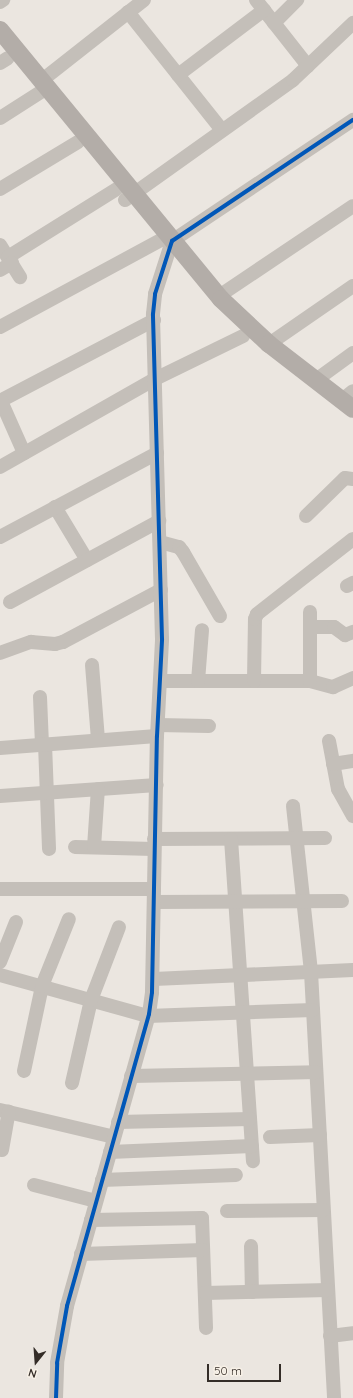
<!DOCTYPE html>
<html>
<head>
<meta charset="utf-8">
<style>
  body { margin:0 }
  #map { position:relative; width:353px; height:1398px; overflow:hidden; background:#ebe6e0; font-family:Quicksand,sans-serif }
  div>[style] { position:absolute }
  .minor>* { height:14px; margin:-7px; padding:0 7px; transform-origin:7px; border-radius:7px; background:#c4bfb9 }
  .major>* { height:18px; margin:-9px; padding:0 9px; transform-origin:9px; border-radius:9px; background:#b3ada8 }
  .cycleway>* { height:4px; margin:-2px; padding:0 2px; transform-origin:2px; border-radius:2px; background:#0057b8 }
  span { translate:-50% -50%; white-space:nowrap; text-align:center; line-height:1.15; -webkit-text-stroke:3px #f8f1e7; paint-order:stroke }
  .north { position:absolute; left:16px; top:1342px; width:40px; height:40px; -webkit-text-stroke:3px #f8f1e7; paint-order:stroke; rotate:197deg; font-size:11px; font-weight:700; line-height:16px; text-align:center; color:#342d28 }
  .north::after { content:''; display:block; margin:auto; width:14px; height:18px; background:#342d28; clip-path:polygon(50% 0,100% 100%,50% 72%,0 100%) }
  .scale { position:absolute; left:207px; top:1364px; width:74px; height:18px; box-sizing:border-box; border:2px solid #342d28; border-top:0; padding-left:5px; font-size:12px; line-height:14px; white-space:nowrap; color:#342d28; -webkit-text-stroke:3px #f8f1e7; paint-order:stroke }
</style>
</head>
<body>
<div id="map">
  <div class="minor">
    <div style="left:256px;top:0;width:84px;rotate:51.8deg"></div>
    <div style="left:0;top:2px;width:4px;rotate:-34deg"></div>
    <div style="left:128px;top:12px;width:151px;rotate:51.5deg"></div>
    <div style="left:274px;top:23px;width:33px;rotate:-45deg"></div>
    <div style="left:0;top:63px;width:9px;rotate:-32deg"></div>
    <div style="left:178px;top:75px;width:108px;rotate:-37.1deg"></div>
    <div style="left:41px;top:81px;width:131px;rotate:-38.2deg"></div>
    <div style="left:0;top:118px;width:56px;rotate:-32.6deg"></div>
    <div style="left:0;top:189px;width:91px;rotate:-31.1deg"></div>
    <div style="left:125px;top:200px;width:206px;rotate:-35.5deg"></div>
    <div style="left:293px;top:80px;width:83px;rotate:-43.5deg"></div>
    <div style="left:0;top:245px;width:38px;rotate:58deg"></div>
    <div style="left:8px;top:257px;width:128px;rotate:-32deg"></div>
    <div style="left:0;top:270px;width:14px;rotate:-30deg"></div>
    <div style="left:219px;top:296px;width:161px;rotate:-33.9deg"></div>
    <div style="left:0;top:327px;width:191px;rotate:-28.4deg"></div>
    <div style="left:269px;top:344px;width:102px;rotate:-34.6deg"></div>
    <div style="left:316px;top:380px;width:46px;rotate:-36.1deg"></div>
    <div style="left:342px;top:400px;width:14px;rotate:-39deg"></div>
    <div style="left:0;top:401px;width:174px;rotate:-27.7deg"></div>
    <div style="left:1px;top:401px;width:57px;rotate:66.1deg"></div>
    <div style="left:0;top:467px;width:178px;rotate:-29.6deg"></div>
    <div style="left:155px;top:379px;width:98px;rotate:-26deg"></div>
    <div style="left:55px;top:507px;width:62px;rotate:58.9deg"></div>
    <div style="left:306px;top:516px;width:54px;rotate:-44.3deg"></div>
    <div style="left:345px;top:478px;width:8px;rotate:7deg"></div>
    <div style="left:0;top:537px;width:178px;rotate:-28.1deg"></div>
    <div style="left:160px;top:542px;width:20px;rotate:15deg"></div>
    <div style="left:179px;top:547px;width:6px;rotate:51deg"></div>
    <div style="left:183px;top:552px;width:74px;rotate:60deg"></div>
    <div style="left:347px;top:586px;width:7px;rotate:-27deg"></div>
    <div style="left:10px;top:602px;width:170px;rotate:-28.5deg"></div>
    <div style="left:310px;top:627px;width:24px"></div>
    <div style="left:334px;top:627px;width:14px;rotate:36deg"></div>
    <div style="left:345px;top:635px;width:9px;rotate:-21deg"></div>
    <div style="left:0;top:653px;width:33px;rotate:-20deg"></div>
    <div style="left:31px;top:642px;width:24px;rotate:5deg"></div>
    <div style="left:55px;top:644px;width:8px;rotate:-14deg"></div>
    <div style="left:63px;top:642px;width:111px;rotate:-28deg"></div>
    <div style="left:92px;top:665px;width:75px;rotate:85.4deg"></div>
    <div style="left:160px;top:681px;width:150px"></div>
    <div style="left:310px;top:681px;width:24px;rotate:15deg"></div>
    <div style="left:333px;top:687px;width:22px;rotate:-24deg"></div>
    <div style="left:198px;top:681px;width:51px;rotate:-85.5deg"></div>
    <div style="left:254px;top:681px;width:62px;rotate:-89.1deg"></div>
    <div style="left:255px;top:619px;width:5px;rotate:-68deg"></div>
    <div style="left:257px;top:614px;width:122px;rotate:-38deg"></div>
    <div style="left:310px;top:681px;width:69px;rotate:-90deg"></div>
    <div style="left:40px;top:697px;width:48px;rotate:87.6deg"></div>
    <div style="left:158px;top:725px;width:51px;rotate:1.1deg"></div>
    <div style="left:329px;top:741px;width:49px;rotate:79.4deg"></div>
    <div style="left:338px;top:789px;width:31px;rotate:61deg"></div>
    <div style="left:45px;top:744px;width:105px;rotate:87.8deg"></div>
    <div style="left:0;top:748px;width:157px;rotate:-4.4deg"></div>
    <div style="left:333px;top:764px;width:20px;rotate:-9deg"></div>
    <div style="left:0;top:796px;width:157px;rotate:-4deg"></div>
    <div style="left:293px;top:806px;width:167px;rotate:83.8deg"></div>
    <div style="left:311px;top:972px;width:427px;rotate:86.9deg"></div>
    <div style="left:154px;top:839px;width:171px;rotate:-0.3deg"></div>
    <div style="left:231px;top:839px;width:323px;rotate:86.1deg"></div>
    <div style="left:75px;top:847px;width:79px;rotate:1.5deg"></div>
    <div style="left:94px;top:847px;width:58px;rotate:-86.1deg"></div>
    <div style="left:0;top:889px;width:154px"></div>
    <div style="left:154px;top:902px;width:188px;rotate:-0.3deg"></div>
    <div style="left:0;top:962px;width:43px;rotate:-68.2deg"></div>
    <div style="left:0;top:975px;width:154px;rotate:15.5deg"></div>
    <div style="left:148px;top:1016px;width:165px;rotate:-2.1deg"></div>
    <div style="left:154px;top:979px;width:199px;rotate:-2.6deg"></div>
    <div style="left:24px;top:1071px;width:87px;rotate:-78deg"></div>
    <div style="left:42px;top:986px;width:72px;rotate:-68.1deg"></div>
    <div style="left:131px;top:1076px;width:185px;rotate:-1.2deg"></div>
    <div style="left:72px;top:1083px;width:85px;rotate:-77.1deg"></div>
    <div style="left:91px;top:1000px;width:78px;rotate:-69deg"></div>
    <div style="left:0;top:1110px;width:117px;rotate:13.3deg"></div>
    <div style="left:118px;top:1122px;width:132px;rotate:-1.3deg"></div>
    <div style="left:270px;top:1137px;width:50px;rotate:-2.3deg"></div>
    <div style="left:2px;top:1150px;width:39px;rotate:-80deg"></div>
    <div style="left:110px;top:1152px;width:142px;rotate:-2.4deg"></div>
    <div style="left:102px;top:1180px;width:134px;rotate:-2.1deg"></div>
    <div style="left:34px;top:1185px;width:64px;rotate:14.5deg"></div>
    <div style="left:227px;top:1211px;width:96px;rotate:-0.6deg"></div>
    <div style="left:91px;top:1220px;width:111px;rotate:-1deg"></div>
    <div style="left:202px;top:1218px;width:110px;rotate:87.9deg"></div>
    <div style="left:251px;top:1246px;width:46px;rotate:88.8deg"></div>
    <div style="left:81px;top:1254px;width:122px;rotate:-1.9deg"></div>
    <div style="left:205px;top:1293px;width:123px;rotate:-1.4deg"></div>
    <div style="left:330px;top:1336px;width:23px;rotate:-7deg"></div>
    <div style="left:56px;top:1398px;width:35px;rotate:-88deg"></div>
    <div style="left:57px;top:1363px;width:58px;rotate:-80deg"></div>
    <div style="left:67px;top:1306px;width:303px;rotate:-74.3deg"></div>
    <div style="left:149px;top:1014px;width:22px;rotate:-82deg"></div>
    <div style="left:152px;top:992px;width:256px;rotate:-88.9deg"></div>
    <div style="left:157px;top:736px;width:97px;rotate:-87deg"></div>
    <div style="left:162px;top:639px;width:325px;rotate:-91.6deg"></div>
    <div style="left:153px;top:314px;width:20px;rotate:-84deg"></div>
    <div style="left:155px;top:294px;width:56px;rotate:-72.2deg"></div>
    <div style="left:172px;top:241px;width:218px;rotate:-33.8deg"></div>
  </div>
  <div class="major">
    <div style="left:0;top:30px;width:348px;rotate:50.6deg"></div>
    <div style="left:221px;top:299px;width:66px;rotate:43.2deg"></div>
    <div style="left:269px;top:344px;width:106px;rotate:37.7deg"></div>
  </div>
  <div class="cycleway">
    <div style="left:56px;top:1398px;width:35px;rotate:-88deg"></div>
    <div style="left:57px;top:1363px;width:58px;rotate:-80deg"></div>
    <div style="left:67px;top:1306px;width:303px;rotate:-74.3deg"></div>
    <div style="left:149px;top:1014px;width:22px;rotate:-82deg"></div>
    <div style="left:152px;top:992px;width:256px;rotate:-88.9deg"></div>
    <div style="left:157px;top:736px;width:97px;rotate:-87deg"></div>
    <div style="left:162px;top:639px;width:325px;rotate:-91.6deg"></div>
    <div style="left:153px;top:314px;width:20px;rotate:-84deg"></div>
    <div style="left:155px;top:294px;width:56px;rotate:-72.2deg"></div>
    <div style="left:172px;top:241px;width:218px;rotate:-33.8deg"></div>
  </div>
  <div class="north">N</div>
  <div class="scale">50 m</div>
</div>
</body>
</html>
